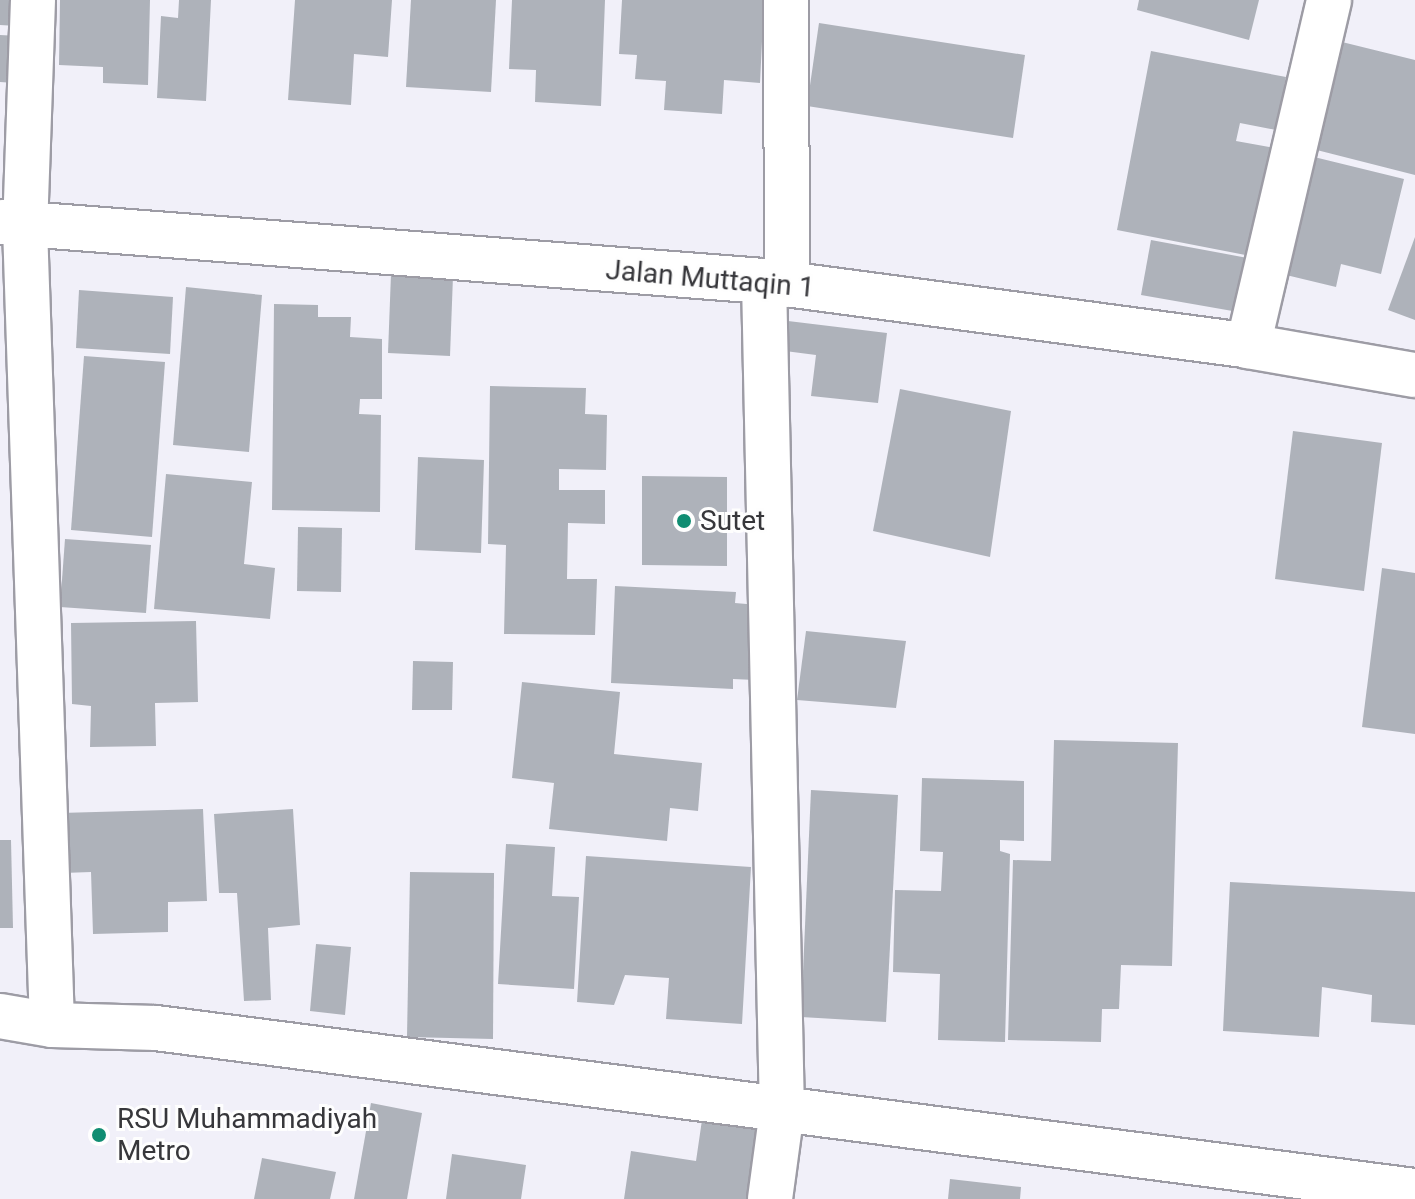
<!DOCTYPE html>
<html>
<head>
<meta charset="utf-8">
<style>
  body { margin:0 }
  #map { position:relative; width:1415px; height:1199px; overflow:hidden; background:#f1f0f9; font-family:Roboto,sans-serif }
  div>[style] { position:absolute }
  .building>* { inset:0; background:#aeb2ba }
  .roads { filter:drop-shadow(2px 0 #9d9ca5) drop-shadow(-2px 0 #9d9ca5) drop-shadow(0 2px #9d9ca5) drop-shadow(0 -2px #9d9ca5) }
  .minor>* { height:44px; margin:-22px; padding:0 22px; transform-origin:22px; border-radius:22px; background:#fff }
  .dots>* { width:22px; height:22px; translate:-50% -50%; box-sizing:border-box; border:4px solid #fefefe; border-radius:50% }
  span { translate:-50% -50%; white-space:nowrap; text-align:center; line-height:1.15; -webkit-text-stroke:6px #fefefe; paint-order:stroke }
  .street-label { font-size:28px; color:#37373b }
  .poi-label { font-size:28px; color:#37373b }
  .left { translate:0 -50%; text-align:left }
</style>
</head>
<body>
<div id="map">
  <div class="building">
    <div style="clip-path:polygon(0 0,19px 0,17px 26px,0 25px)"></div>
    <div style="clip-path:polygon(60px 0,150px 0,148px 85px,103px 83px,103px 67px,59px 65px)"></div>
    <div style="clip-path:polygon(179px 0,211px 0,206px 101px,157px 98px,161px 16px,178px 18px)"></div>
    <div style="clip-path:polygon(295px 0,392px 0,388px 57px,354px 54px,351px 105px,288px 100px)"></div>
    <div style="clip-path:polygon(411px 0,496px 0,491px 92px,406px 87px)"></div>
    <div style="clip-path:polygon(512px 0,605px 0,601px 106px,535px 102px,536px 70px,509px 69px)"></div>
    <div style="clip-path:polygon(622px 0,764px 0,760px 83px,724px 80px,722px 114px,664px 110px,666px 81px,635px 79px,637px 55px,619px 54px)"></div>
    <div style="clip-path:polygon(1139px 0,1259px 0,1249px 40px,1137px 10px)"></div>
    <div style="clip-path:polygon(819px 23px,1025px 55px,1013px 138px,807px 106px)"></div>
    <div style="clip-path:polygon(0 35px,19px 36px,15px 83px,0 82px)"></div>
    <div style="clip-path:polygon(1342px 42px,1415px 60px,1415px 175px,1301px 146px,1319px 74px,1334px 78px)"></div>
    <div style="clip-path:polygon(1151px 51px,1286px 77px,1276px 130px,1240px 123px,1236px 141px,1286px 150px,1266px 259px,1117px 230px)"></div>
    <div style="clip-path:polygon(1310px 156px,1404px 179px,1381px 274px,1341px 264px,1336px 287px,1282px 274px)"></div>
    <div style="clip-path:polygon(1415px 237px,1415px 320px,1388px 310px)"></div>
    <div style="clip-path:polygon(1151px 240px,1253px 259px,1244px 313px,1141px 295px)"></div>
    <div style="clip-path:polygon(391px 274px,453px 276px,450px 356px,388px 353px)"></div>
    <div style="clip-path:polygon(186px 287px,262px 295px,249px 452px,173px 445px)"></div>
    <div style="clip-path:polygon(79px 290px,173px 297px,170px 354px,76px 348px)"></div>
    <div style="clip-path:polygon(274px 304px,318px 305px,318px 317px,351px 317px,350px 337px,382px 339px,382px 399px,360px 399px,359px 414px,381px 415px,380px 512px,272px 510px)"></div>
    <div style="clip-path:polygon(788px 321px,887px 333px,878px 403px,811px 396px,816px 355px,785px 351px)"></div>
    <div style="clip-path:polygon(84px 356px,165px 362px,152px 537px,71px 530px)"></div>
    <div style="clip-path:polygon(490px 386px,586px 388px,585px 414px,607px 415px,606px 470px,559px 469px,559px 490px,605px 490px,605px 524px,568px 523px,567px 579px,597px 579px,595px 635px,504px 634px,506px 545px,488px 544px)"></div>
    <div style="clip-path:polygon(900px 389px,1011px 411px,990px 557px,873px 531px)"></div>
    <div style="clip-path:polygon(1293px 431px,1382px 443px,1364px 591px,1275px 579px)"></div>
    <div style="clip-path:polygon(418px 457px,484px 460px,481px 553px,415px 550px)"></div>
    <div style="clip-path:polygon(166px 474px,252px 482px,244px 564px,275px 568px,270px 619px,154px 609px)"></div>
    <div style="clip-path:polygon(642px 476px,727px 477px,727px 566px,642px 565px)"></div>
    <div style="clip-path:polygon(298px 527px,342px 528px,341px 592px,297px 591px)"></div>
    <div style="clip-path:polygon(65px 539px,151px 545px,146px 613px,60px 607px)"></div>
    <div style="clip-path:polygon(1382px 568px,1415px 573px,1415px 734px,1362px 727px)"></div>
    <div style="clip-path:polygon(615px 586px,736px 592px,735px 603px,758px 605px,755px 680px,733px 679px,733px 689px,611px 683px)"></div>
    <div style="clip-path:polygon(196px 621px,198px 702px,155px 703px,156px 746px,90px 747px,91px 706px,72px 704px,71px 623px)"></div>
    <div style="clip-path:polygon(806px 631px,906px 641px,896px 708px,797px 700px)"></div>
    <div style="clip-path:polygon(413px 661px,453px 662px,452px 710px,412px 710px)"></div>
    <div style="clip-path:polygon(522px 682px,620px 692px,614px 754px,702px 763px,698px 811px,670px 808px,667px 841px,549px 829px,554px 783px,512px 778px)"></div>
    <div style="clip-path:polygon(1054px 740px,1178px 743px,1172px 966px,1121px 965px,1119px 1009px,1102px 1009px,1101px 1042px,1008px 1040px,1013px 860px,1051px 861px)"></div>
    <div style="clip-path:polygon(922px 778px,1024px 781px,1024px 841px,1000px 840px,1000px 851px,1010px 854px,1005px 1042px,938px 1040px,940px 974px,893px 972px,895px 890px,941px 891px,943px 852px,920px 851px)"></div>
    <div style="clip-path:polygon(811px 790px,898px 795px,886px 1022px,801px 1017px)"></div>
    <div style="clip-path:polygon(203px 809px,207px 901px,168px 902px,168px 932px,93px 934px,91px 872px,63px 873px,60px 813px)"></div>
    <div style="clip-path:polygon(293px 809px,300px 925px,268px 928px,271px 1000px,244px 1001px,237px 893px,219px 893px,214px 814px)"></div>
    <div style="clip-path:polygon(0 840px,11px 840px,13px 928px,0 928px)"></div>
    <div style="clip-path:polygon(506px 844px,555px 847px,552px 896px,579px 897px,574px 989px,498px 984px)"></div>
    <div style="clip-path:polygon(586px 856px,751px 867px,742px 1024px,666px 1019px,669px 978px,625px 975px,614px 1005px,577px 1002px)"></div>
    <div style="clip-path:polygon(410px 872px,494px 873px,493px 1039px,407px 1037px)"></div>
    <div style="clip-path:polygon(1230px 882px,1415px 892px,1415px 1025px,1371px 1022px,1372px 995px,1322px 987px,1319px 1037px,1223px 1031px)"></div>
    <div style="clip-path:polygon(316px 944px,351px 947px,345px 1015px,310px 1011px)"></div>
    <div style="clip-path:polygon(371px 1103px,422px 1113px,407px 1199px,354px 1199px)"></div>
    <div style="clip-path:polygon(702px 1120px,762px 1129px,752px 1199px,624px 1199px,631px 1151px,696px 1161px)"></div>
    <div style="clip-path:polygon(452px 1154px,526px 1165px,521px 1199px,446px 1199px)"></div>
    <div style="clip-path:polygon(262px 1158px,336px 1172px,330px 1199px,254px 1199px)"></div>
    <div style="clip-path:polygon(950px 1179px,1021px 1187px,1020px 1199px,948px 1199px)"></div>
  </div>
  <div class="roads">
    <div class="minor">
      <div style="left:33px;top:0;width:227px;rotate:92deg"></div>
      <div style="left:25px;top:227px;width:798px;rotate:88.06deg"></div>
      <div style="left:786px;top:0;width:285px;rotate:89.8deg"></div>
      <div style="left:0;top:222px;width:766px;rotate:4.42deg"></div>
      <div style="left:764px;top:281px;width:488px;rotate:7.6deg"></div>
      <div style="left:1248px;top:346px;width:169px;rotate:9.9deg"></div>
      <div style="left:764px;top:281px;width:829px;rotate:88.76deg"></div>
      <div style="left:782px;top:1110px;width:90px;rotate:97.7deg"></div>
      <div style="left:1248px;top:346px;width:355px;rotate:-76.8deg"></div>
      <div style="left:0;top:1016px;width:53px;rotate:9.8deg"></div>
      <div style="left:52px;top:1025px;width:104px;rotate:1.7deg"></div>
      <div style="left:156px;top:1028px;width:1270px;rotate:7.38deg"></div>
    </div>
  </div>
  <div class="dots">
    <div style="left:684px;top:521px;background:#108d72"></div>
    <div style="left:99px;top:1135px;background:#108d72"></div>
  </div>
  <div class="street-label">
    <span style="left:710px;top:279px;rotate:5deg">Jalan Muttaqin 1</span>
  </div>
  <div class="poi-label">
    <span class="left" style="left:700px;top:521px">Sutet</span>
    <span class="left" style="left:117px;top:1135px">RSU Muhammadiyah<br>Metro</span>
  </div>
</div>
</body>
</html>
